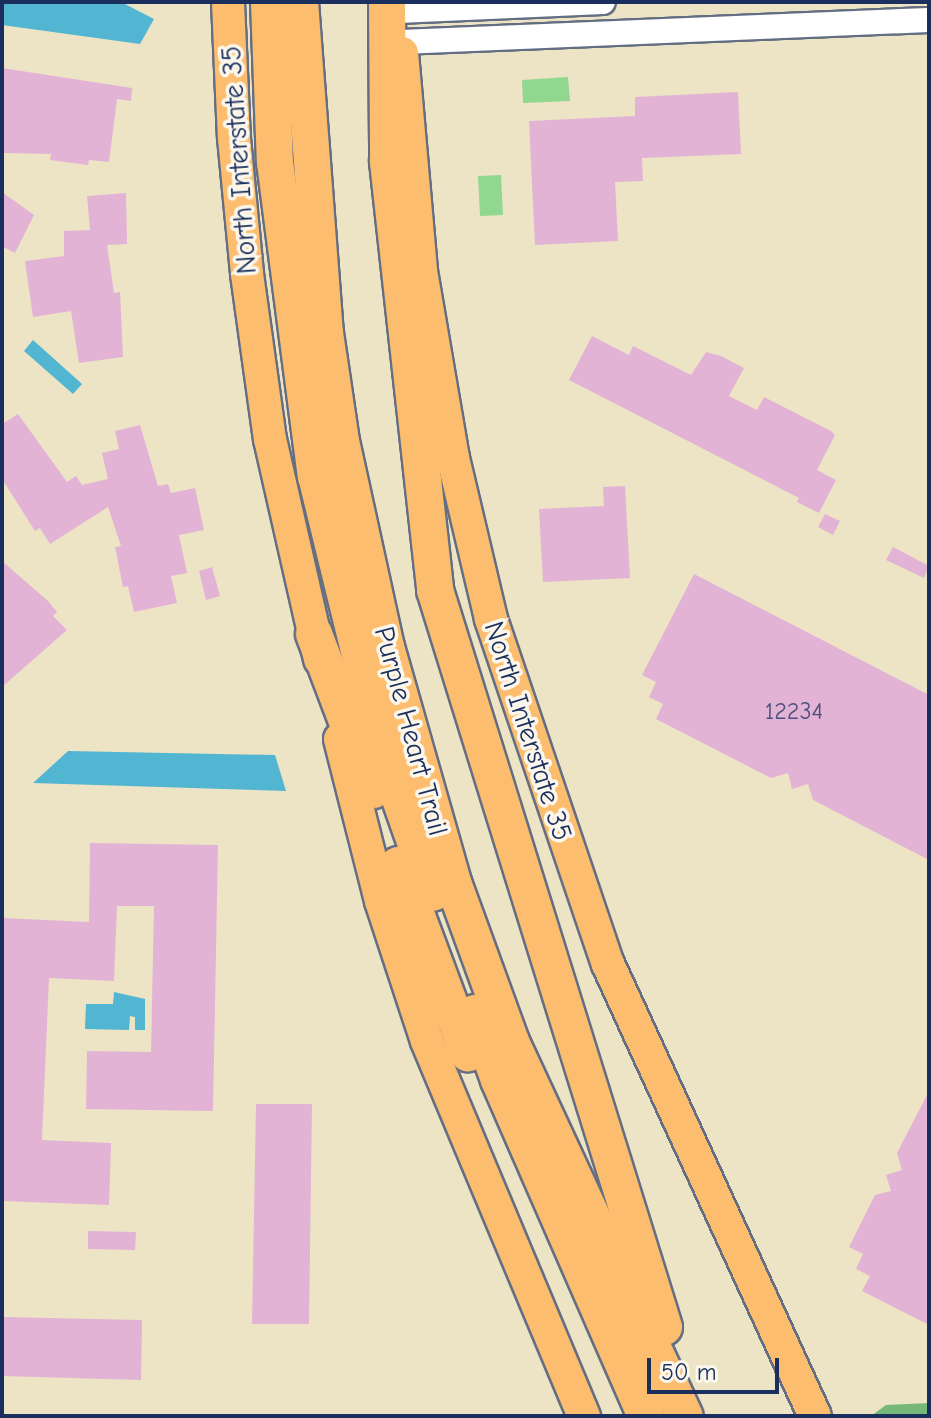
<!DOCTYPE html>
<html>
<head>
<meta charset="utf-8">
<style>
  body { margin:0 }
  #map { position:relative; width:931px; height:1418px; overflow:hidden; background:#ede4c6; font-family:"Comic Neue",sans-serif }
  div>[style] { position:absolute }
  .green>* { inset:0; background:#92d790 }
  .forest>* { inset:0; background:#75b87a }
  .water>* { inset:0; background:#52b5d1 }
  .building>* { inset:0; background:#e2b3d5 }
  .roads { filter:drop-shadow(2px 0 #646e82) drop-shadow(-2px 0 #646e82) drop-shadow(0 2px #646e82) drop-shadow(0 -2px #646e82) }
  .minor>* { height:24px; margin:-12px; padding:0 12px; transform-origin:12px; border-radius:12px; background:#fff }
  .major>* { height:32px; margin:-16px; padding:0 16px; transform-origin:16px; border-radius:16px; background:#fcbd6e }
  .highway>* { height:36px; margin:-18px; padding:0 18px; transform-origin:18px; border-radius:18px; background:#fcbd6e }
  span { translate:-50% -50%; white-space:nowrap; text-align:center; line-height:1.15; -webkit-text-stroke:7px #fbf7ec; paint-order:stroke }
  .number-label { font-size:24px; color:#4d507c }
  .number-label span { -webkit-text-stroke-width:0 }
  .street-label { font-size:28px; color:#1b2f5e }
  .frame { position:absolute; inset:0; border:4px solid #1b2f5e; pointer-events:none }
  .scale { position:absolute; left:647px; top:1358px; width:132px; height:36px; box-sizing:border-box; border:4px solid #1b2f5e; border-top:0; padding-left:10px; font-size:24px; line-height:28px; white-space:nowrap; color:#1b2f5e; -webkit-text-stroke:6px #fbf7ec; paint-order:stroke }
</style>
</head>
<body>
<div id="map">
  <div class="green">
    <div style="clip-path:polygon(568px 77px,570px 101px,523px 103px,522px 80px)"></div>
    <div style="clip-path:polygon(501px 175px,503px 215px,480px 216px,478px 176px)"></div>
  </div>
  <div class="forest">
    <div style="clip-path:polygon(929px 1403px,929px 1416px,871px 1416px,886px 1405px)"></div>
  </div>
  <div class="water">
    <div style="clip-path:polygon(2px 2px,121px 2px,154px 19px,140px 44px,2px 25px)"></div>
    <div style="clip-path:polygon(33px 340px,82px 384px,73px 394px,24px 351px)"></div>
    <div style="clip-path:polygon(68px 751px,275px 755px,286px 791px,33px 783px)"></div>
    <div style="clip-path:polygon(114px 992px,145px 999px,145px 1030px,135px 1030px,135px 1017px,130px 1016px,129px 1030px,85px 1029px,86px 1004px,113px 1004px)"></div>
  </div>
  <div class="building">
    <div style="clip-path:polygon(2px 68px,132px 88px,131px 101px,117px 99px,109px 162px,89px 160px,88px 165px,50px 160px,51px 154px,2px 153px)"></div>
    <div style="clip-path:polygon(738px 92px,741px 154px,642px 158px,643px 181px,615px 182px,618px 241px,535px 245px,529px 121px,635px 116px,635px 97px)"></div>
    <div style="clip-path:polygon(2px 192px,34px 215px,15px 253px,2px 246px)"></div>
    <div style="clip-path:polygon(126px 193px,127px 244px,107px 245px,114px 293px,120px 292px,123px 357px,79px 363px,71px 311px,33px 317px,25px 261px,64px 256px,64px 231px,90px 230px,87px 196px)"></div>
    <div style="clip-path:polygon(592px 336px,629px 355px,633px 346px,691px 375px,706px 352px,721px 356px,744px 368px,729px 396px,757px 410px,764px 397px,831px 431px,835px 435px,817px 470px,836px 480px,819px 513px,797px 502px,799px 498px,569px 380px)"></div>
    <div style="clip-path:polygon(18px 414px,67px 482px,76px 476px,82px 485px,108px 479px,102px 453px,119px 449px,115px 431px,140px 425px,158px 486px,168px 484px,171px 493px,195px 488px,204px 530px,179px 535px,187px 573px,171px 576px,177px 603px,134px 612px,128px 586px,123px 587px,115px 547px,121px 546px,108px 507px,50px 544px,40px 528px,35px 531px,2px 479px,2px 424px)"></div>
    <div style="clip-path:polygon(625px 486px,630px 578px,543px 582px,539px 509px,604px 506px,603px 487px)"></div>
    <div style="clip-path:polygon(825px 514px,840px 521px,833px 535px,818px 527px)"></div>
    <div style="clip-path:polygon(893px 547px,929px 566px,924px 578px,886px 560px)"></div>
    <div style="clip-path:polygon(2px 561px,48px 601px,57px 612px,53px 616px,67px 630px,2px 687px)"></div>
    <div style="clip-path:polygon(212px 567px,220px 596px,206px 600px,199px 571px)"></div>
    <div style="clip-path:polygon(694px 574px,929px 695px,929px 860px,813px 800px,808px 784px,792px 789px,788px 773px,771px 778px,656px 719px,663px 704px,649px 697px,656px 682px,642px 675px)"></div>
    <div style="clip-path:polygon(90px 843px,218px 845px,213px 1111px,86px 1109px,87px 1051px,151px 1052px,154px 906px,117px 906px,114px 981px,49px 978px,42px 1140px,111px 1143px,109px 1205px,2px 1201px,2px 918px,89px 922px)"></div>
    <div style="clip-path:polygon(929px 1091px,929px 1325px,862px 1291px,870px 1276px,856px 1269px,863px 1254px,849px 1247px,875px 1195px,891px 1191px,886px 1175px,902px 1170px,897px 1153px)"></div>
    <div style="clip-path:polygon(256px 1104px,312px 1104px,309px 1324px,252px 1324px)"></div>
    <div style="clip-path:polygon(88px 1231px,136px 1232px,135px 1250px,88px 1249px)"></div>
    <div style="clip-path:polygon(2px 1317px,142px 1320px,141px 1380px,2px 1376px)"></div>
  </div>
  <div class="roads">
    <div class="minor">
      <div style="left:398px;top:11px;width:205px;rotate:-2.5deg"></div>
      <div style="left:401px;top:42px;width:528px;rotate:-2.39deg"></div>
    </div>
    <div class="major">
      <div style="left:228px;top:2px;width:136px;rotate:87.5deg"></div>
      <div style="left:234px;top:138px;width:137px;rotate:84.5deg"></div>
      <div style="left:247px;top:274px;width:167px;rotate:82.1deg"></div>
      <div style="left:270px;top:439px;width:226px;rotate:77.2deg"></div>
      <div style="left:402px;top:53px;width:219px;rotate:85deg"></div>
      <div style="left:421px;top:271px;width:190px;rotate:80.3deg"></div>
      <div style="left:453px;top:458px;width:165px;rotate:76.7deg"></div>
      <div style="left:491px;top:619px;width:364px;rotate:71.3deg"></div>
      <div style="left:608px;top:964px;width:497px;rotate:65.4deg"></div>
      <div style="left:340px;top:739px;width:167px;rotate:75.8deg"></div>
      <div style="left:381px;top:901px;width:147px;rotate:71.8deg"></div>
      <div style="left:427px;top:1041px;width:407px;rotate:67.3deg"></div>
    </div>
    <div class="highway">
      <div style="left:269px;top:2px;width:160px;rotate:87.9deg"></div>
      <div style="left:275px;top:162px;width:317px;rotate:82.6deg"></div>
      <div style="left:316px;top:476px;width:288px;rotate:76.2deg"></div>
      <div style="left:385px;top:756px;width:145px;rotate:70.7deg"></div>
      <div style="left:300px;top:2px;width:332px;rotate:85.7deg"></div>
      <div style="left:325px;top:333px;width:109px;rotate:81.6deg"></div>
      <div style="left:341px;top:441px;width:211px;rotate:77.7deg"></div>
      <div style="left:386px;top:647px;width:248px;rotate:74.1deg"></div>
      <div style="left:454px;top:885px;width:167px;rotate:70deg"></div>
      <div style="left:511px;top:1042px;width:412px;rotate:65.1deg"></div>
      <div style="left:387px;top:2px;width:160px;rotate:89.6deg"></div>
      <div style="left:388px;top:162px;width:431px;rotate:83.7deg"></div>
      <div style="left:435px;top:590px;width:772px;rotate:72.74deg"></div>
      <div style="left:314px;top:634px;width:167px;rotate:69.3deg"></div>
      <div style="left:398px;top:865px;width:201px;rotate:69.6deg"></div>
      <div style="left:475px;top:1013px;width:71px;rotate:70.3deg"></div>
      <div style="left:499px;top:1080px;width:367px;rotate:66.4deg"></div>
    </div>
  </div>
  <div class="number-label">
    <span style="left:794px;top:712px">12234</span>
  </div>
  <div class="street-label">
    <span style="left:239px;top:160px;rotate:-94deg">North Interstate 35</span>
    <span style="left:411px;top:731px;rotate:75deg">Purple Heart Trail</span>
    <span style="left:528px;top:731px;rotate:72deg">North Interstate 35</span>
  </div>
  <div class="frame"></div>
  <div class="scale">50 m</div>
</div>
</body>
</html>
